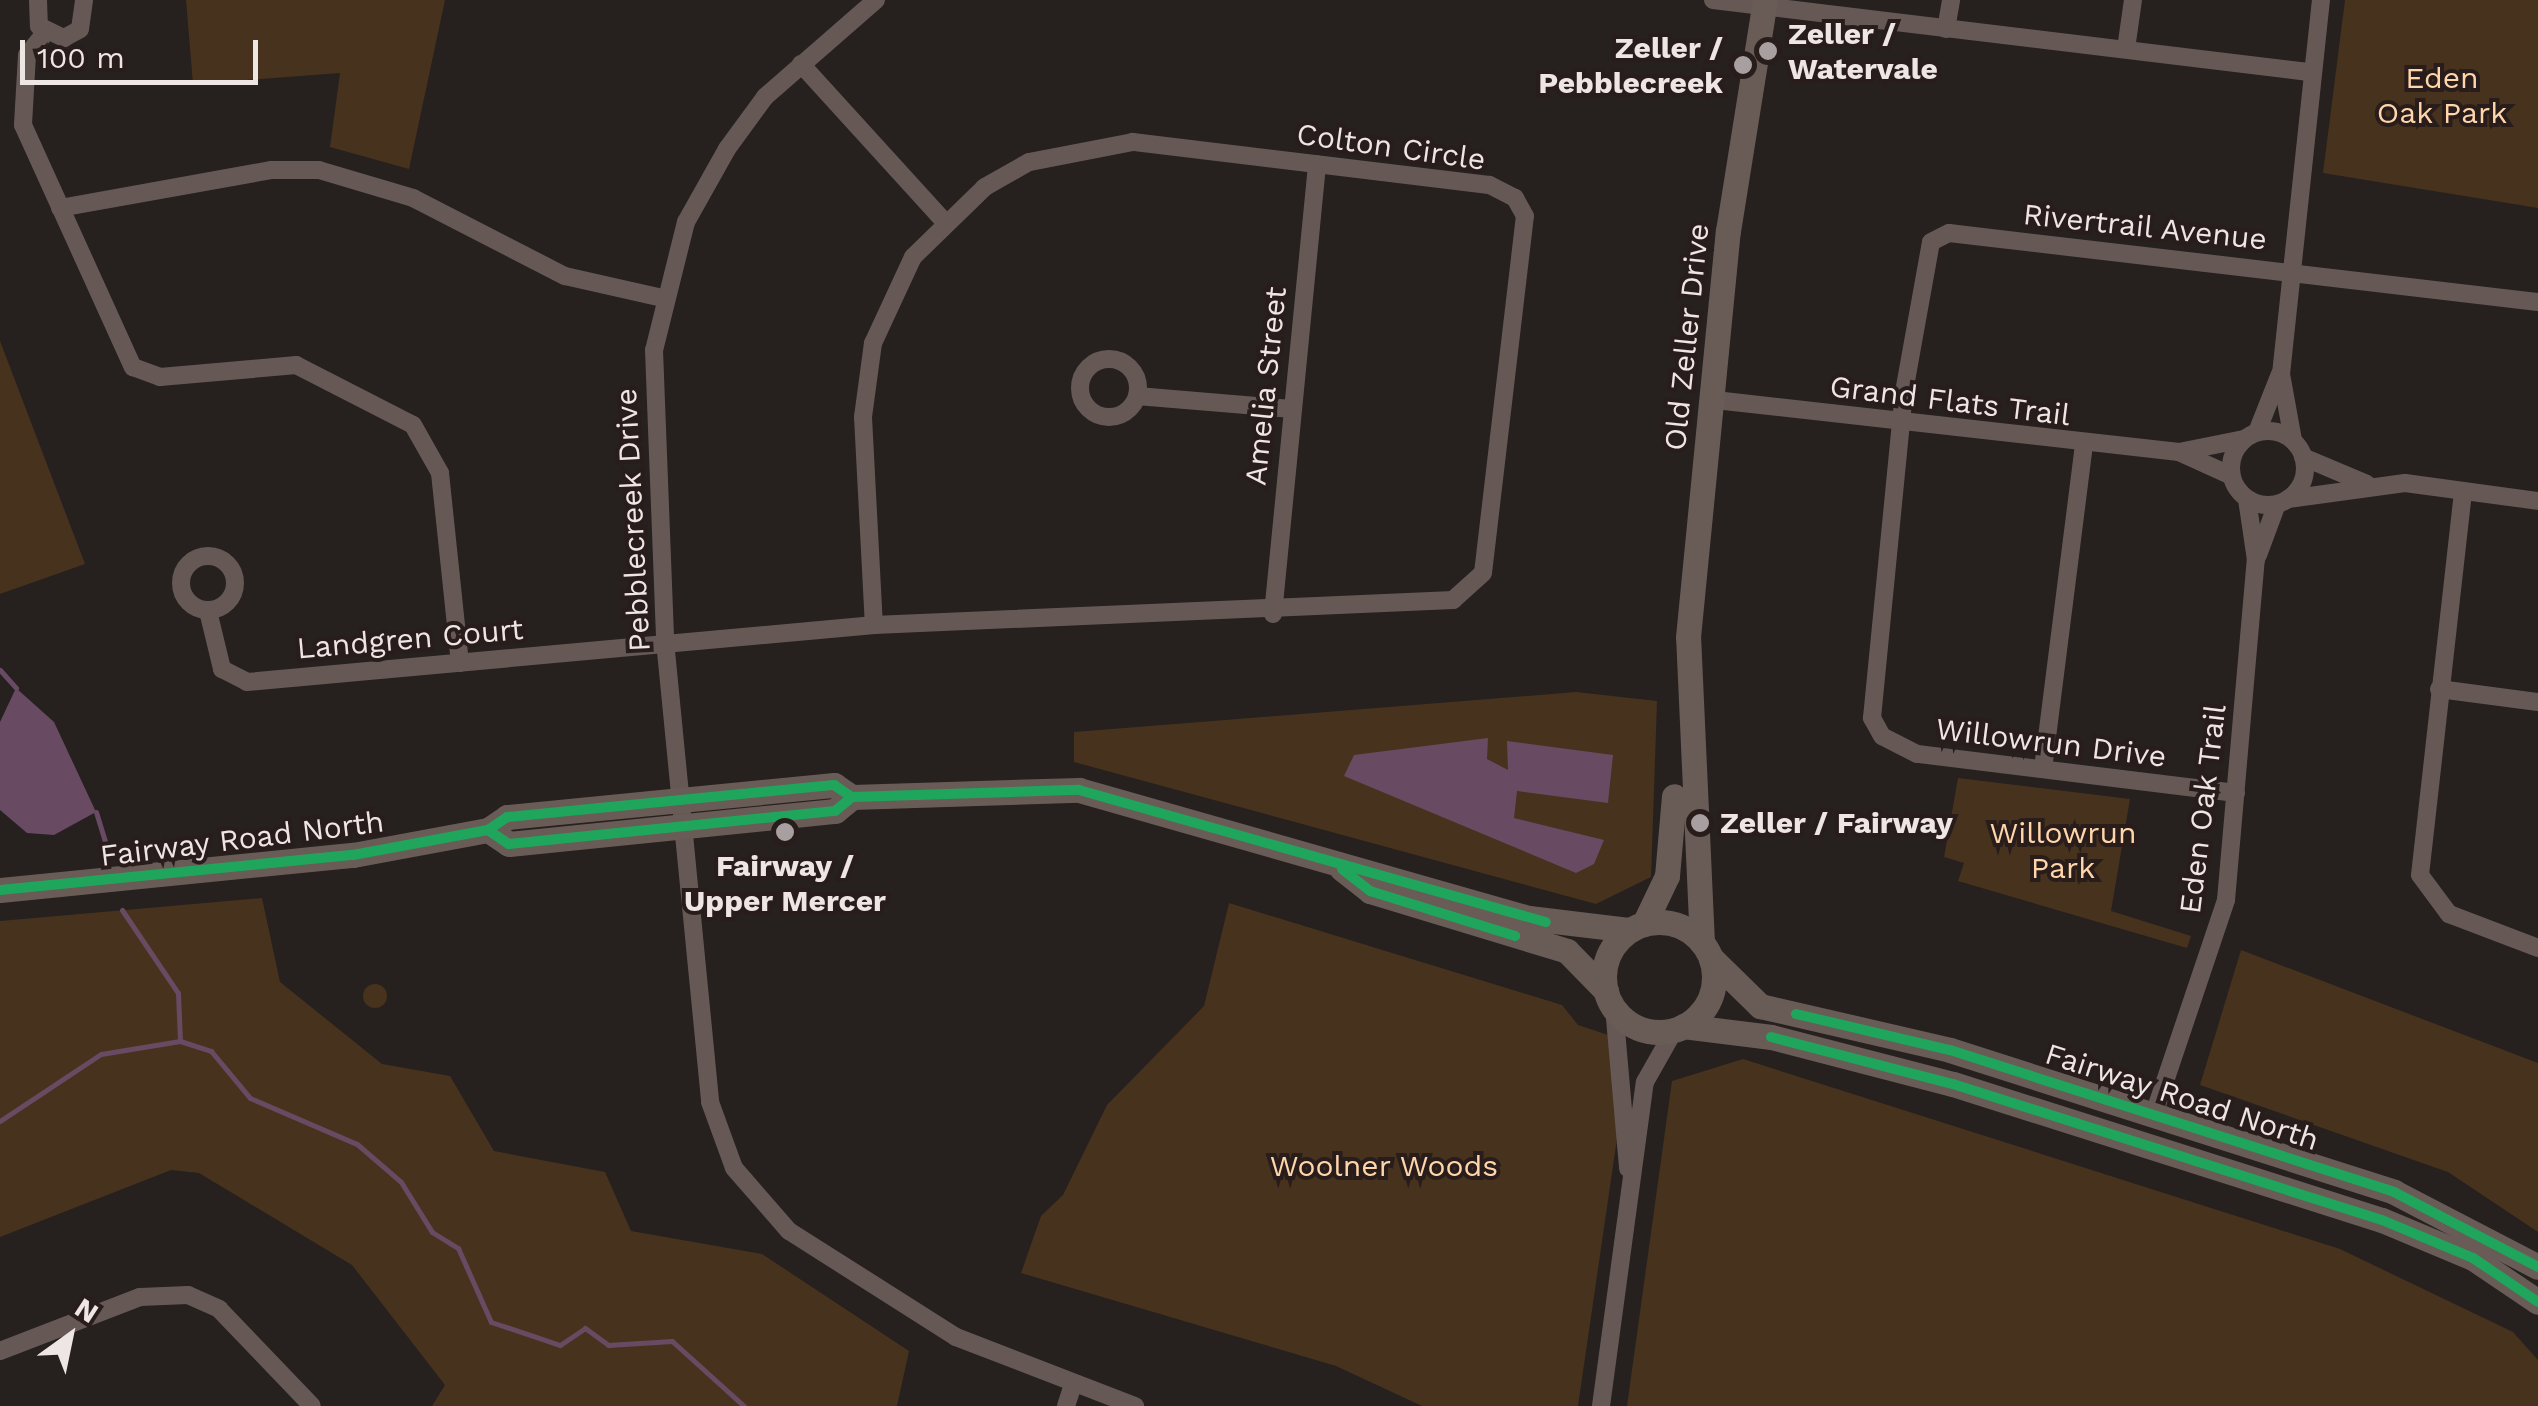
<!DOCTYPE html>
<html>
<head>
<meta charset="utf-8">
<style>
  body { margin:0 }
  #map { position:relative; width:2538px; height:1406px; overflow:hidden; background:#26201f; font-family:"Work Sans",sans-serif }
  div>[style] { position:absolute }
  .green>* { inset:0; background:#47321d }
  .round { border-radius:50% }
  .water>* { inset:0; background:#694a63 }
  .stream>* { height:5px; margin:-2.5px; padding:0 2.5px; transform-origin:2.5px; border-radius:2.5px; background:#694a63 }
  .street>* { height:18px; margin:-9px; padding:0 9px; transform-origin:9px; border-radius:9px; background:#665955 }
  .street>.ring { margin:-9px; padding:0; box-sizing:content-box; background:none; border:18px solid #665955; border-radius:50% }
  .secondary>* { height:25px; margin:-12.5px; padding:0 12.5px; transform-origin:12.5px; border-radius:12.5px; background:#695c56 }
  .secondary>.ring { margin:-12.5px; padding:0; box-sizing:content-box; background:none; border:25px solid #695c56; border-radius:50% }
  .cycleway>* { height:10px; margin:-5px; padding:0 5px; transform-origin:5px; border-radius:5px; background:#20a55d }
  .dots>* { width:28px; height:28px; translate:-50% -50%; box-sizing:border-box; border:5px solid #291d1c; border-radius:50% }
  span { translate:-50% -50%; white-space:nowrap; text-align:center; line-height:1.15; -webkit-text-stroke:8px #291d1c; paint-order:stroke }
  .poi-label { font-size:30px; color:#eee5e5; font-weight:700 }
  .left { translate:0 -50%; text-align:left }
  .right { translate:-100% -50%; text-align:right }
  .park-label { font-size:30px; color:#ffd5aa }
  .street-label { font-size:30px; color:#eee5e5 }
  .north { position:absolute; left:20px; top:1286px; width:100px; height:100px; -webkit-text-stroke:8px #291d1c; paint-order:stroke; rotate:33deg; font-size:28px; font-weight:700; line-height:40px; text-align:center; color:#eee5e5 }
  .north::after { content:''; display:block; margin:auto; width:35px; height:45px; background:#eee5e5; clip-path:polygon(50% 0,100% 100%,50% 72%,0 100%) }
  .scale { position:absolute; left:20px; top:40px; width:238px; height:45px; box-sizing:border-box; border:5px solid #eee5e5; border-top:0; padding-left:12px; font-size:30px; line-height:35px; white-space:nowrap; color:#eee5e5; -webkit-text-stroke:8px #291d1c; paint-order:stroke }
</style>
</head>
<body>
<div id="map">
  <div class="green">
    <div style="clip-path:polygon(186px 0,445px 0,409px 169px,330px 147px,340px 73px,193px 84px)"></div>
    <div style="clip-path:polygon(2345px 0,2538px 0,2538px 208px,2323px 173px)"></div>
    <div style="clip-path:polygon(0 341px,85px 564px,0 594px)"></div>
    <div style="clip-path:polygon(1576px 692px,1657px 701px,1651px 877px,1596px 904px,1074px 762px,1074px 732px)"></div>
    <div style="clip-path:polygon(1958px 778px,2130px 799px,2111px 911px,2191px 936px,2187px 948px,1958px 881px,1964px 863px,1944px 857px)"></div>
    <div style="clip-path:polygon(262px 898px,280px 982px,382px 1064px,450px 1076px,494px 1151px,605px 1172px,631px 1231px,762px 1254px,909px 1351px,897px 1406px,432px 1406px,445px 1385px,352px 1265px,199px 1173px,171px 1170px,0 1237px,0 921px)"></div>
    <div style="clip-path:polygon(1229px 903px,1562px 1005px,1578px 1025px,1611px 1036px,1627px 1070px,1578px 1406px,1422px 1406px,1336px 1366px,1021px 1273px,1041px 1216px,1063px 1195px,1107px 1105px,1204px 1006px)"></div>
    <div style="clip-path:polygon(2241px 950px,2538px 1063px,2538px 1232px,2448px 1172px,2200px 1085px)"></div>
    <div class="round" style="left:363px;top:984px;width:24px;height:24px"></div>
    <div style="clip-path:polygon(1743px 1059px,2340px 1249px,2513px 1332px,2538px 1360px,2538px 1406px,1627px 1406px,1672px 1081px)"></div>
  </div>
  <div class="water">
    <div style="clip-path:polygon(16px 688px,54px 722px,96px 812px,54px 835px,27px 833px,0 810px,0 722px)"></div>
    <div style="clip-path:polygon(1488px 738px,1487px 759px,1508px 770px,1507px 741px,1613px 755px,1608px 803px,1517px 791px,1514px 818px,1604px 840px,1594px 864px,1576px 873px,1344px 776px,1354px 755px)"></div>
  </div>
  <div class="stream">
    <div style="left:0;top:670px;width:24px;rotate:48deg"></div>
    <div style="left:96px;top:812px;width:38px;rotate:73deg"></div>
    <div style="left:122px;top:910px;width:100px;rotate:56deg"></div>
    <div style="left:178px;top:993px;width:48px;rotate:87.6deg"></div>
    <div style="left:0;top:1121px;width:121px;rotate:-33.6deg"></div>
    <div style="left:101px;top:1054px;width:80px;rotate:-9.3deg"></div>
    <div style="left:180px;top:1041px;width:33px;rotate:18deg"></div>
    <div style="left:211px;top:1051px;width:61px;rotate:50.3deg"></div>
    <div style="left:250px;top:1098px;width:116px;rotate:23.3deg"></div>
    <div style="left:357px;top:1144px;width:58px;rotate:40.8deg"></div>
    <div style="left:401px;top:1182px;width:59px;rotate:58.2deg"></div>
    <div style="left:432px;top:1232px;width:31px;rotate:32deg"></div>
    <div style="left:458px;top:1248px;width:81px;rotate:66deg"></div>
    <div style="left:491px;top:1322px;width:73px;rotate:18.4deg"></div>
    <div style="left:560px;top:1345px;width:30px;rotate:-34deg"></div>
    <div style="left:585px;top:1328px;width:29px;rotate:36deg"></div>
    <div style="left:608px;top:1345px;width:64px;rotate:-3.6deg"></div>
    <div style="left:672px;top:1341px;width:97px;rotate:42.1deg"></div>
  </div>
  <div class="street">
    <div style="left:38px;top:0;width:26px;rotate:88deg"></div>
    <div style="left:39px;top:26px;width:28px;rotate:26deg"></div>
    <div style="left:64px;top:38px;width:18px;rotate:-29deg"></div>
    <div style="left:80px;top:29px;width:29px;rotate:-82deg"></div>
    <div style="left:876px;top:0;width:147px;rotate:138.9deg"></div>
    <div style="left:765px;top:97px;width:64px;rotate:126.2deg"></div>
    <div style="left:727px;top:149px;width:84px;rotate:119.3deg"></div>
    <div style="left:686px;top:222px;width:132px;rotate:104deg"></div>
    <div style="left:654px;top:350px;width:291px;rotate:87.8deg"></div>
    <div style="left:665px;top:641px;width:463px;rotate:84.4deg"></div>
    <div style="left:710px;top:1102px;width:70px;rotate:70deg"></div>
    <div style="left:734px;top:1168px;width:84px;rotate:48.9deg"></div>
    <div style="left:789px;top:1231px;width:198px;rotate:32.4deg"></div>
    <div style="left:956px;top:1337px;width:192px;rotate:21.1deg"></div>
    <div style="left:1713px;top:0;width:600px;rotate:6.89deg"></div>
    <div style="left:1946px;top:29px;width:29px;rotate:-80deg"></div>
    <div style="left:45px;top:33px;width:28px;rotate:129deg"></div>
    <div style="left:27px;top:55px;width:70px;rotate:93.3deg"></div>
    <div style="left:23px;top:125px;width:266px;rotate:65.6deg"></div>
    <div style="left:133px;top:367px;width:29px;rotate:20deg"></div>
    <div style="left:160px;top:377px;width:137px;rotate:-5deg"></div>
    <div style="left:296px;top:365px;width:131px;rotate:27.1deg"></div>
    <div style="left:413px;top:425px;width:55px;rotate:60.6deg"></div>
    <div style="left:440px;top:473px;width:191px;rotate:84deg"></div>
    <div style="left:2126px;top:49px;width:49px;rotate:-81.9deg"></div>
    <div style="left:801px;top:64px;width:212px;rotate:47.7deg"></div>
    <div style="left:60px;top:208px;width:214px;rotate:-10.2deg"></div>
    <div style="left:271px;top:170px;width:48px"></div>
    <div style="left:319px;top:170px;width:98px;rotate:16.6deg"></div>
    <div style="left:413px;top:198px;width:171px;rotate:27.2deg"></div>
    <div style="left:565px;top:276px;width:100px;rotate:12.7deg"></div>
    <div class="ring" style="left:1080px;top:359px;width:40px;height:40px"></div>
    <div style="left:1137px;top:396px;width:156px;rotate:4.8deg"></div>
    <div style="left:1715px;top:400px;width:467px;rotate:6.4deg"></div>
    <div style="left:2179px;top:452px;width:58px;rotate:24.4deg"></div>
    <div class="ring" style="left:2231px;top:431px;width:56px;height:56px"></div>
    <div style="left:2257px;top:432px;width:62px;rotate:-68.4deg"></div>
    <div style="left:2293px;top:440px;width:67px;rotate:-100.3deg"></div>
    <div style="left:2281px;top:374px;width:376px;rotate:-83.9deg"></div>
    <div style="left:2179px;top:452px;width:66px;rotate:-11.3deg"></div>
    <div style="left:2303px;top:457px;width:69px;rotate:22.9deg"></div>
    <div style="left:2463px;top:492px;width:385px;rotate:96.4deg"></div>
    <div style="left:2420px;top:875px;width:49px;rotate:53.4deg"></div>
    <div style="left:2449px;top:914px;width:95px;rotate:20.9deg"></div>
    <div style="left:2288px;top:499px;width:118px;rotate:-7.8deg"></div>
    <div style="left:2405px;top:483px;width:134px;rotate:7.7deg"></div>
    <div style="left:2258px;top:555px;width:54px;rotate:-69.6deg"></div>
    <div class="ring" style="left:181px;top:556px;width:36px;height:36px"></div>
    <div style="left:208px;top:611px;width:60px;rotate:76.4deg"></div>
    <div style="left:222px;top:669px;width:28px;rotate:27deg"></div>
    <div style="left:247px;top:682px;width:630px;rotate:-5.19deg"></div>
    <div style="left:874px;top:625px;width:580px;rotate:-2.47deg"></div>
    <div style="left:1453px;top:600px;width:40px;rotate:-42deg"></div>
    <div style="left:1483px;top:573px;width:359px;rotate:-83.3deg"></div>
    <div style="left:1525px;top:216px;width:21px;rotate:-119deg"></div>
    <div style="left:1515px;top:198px;width:29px;rotate:-153deg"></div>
    <div style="left:1489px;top:185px;width:359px;rotate:-173.1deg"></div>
    <div style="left:1133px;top:142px;width:106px;rotate:169.1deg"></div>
    <div style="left:1029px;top:162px;width:51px;rotate:150.4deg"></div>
    <div style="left:985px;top:187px;width:100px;rotate:135.8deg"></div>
    <div style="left:913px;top:257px;width:95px;rotate:114.9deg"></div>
    <div style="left:873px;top:343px;width:75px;rotate:97.7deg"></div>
    <div style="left:863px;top:417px;width:208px;rotate:87deg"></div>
    <div style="left:1273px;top:614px;width:452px;rotate:-84.4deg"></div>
    <div style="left:2439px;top:689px;width:100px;rotate:7.5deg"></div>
    <div style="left:2043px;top:769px;width:327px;rotate:-82.8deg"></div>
    <div style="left:2236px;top:793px;width:321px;rotate:-173deg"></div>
    <div style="left:1917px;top:754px;width:39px;rotate:-153deg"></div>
    <div style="left:1882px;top:736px;width:21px;rotate:-119deg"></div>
    <div style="left:1872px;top:718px;width:328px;rotate:-84.4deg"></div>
    <div style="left:1904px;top:392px;width:152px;rotate:-79.8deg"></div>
    <div style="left:1931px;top:242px;width:20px;rotate:-27deg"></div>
    <div style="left:1949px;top:233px;width:593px;rotate:6.68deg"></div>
    <div style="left:1614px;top:1007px;width:162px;rotate:85deg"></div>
    <div style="left:2154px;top:1114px;width:226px;rotate:-71.4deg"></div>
    <div style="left:2226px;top:900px;width:341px;rotate:-85deg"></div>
    <div style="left:2256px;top:560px;width:62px;rotate:-98.4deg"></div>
    <div style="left:0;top:1351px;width:150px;rotate:-21.1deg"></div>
    <div style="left:140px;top:1297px;width:48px;rotate:-2.4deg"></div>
    <div style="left:188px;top:1295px;width:34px;rotate:24deg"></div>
    <div style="left:219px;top:1309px;width:134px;rotate:46.2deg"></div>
    <div style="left:1066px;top:1406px;width:23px;rotate:-72deg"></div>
    <div style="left:1601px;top:1406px;width:327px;rotate:-82.3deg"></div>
    <div style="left:1645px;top:1082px;width:61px;rotate:-60.5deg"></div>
  </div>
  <div class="secondary">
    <div style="left:488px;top:830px;width:25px;rotate:34deg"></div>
    <div style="left:509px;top:844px;width:328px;rotate:-5.8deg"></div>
    <div style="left:835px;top:811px;width:22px;rotate:-39deg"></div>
    <div style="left:852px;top:797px;width:227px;rotate:-1.8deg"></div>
    <div style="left:1079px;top:790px;width:468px;rotate:15.9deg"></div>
    <div style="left:1529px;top:918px;width:102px;rotate:6.8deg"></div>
    <div style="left:1342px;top:869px;width:36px;rotate:38deg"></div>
    <div style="left:1370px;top:891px;width:206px;rotate:16.9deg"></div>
    <div style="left:1567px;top:951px;width:56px;rotate:45.7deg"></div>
    <div style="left:0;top:890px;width:355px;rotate:-5.7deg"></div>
    <div style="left:353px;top:855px;width:137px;rotate:-10.5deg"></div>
    <div style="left:488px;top:830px;width:23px;rotate:-34deg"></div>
    <div style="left:507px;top:817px;width:329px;rotate:-5.6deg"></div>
    <div style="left:834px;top:785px;width:22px;rotate:34deg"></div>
    <div class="ring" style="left:1604px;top:922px;width:85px;height:85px"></div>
    <div style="left:1644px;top:924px;width:53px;rotate:-64.4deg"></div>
    <div style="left:1667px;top:876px;width:80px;rotate:-85deg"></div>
    <div style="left:1702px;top:943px;width:306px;rotate:-92.6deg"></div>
    <div style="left:1688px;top:637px;width:408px;rotate:-84.4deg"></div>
    <div style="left:1728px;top:231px;width:234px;rotate:-80.9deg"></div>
    <div style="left:1711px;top:958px;width:69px;rotate:44.4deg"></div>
    <div style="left:1760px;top:1006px;width:195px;rotate:13deg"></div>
    <div style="left:1950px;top:1050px;width:466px;rotate:17.7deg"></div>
    <div style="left:2394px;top:1192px;width:162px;rotate:27.5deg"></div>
    <div style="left:1683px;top:1026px;width:89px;rotate:7.1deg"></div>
    <div style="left:1771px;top:1037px;width:188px;rotate:14.5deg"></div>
    <div style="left:1953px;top:1084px;width:450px;rotate:17.6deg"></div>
    <div style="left:2382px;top:1220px;width:99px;rotate:22.7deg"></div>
    <div style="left:2473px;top:1258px;width:78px;rotate:34.1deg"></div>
  </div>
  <div class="cycleway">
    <div style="left:488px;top:830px;width:25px;rotate:34deg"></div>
    <div style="left:509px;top:844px;width:328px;rotate:-5.8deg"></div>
    <div style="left:835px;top:811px;width:22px;rotate:-39deg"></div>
    <div style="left:852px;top:797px;width:227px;rotate:-1.8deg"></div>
    <div style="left:1079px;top:790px;width:485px;rotate:15.8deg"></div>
    <div style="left:1342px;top:869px;width:36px;rotate:38deg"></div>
    <div style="left:1370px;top:891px;width:152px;rotate:17.2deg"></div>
    <div style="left:0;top:890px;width:355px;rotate:-5.7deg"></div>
    <div style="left:353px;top:855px;width:137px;rotate:-10.5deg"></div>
    <div style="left:488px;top:830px;width:23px;rotate:-34deg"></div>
    <div style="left:507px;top:817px;width:329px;rotate:-5.6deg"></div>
    <div style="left:834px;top:785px;width:22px;rotate:34deg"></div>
    <div style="left:1796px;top:1014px;width:158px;rotate:13.2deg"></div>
    <div style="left:1950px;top:1050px;width:466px;rotate:17.7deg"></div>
    <div style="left:2394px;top:1192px;width:162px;rotate:27.5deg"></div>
    <div style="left:1771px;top:1037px;width:188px;rotate:14.5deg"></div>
    <div style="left:1953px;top:1084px;width:450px;rotate:17.6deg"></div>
    <div style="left:2382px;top:1220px;width:99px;rotate:22.7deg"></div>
    <div style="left:2473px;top:1258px;width:78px;rotate:34.1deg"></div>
  </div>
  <div class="dots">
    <div style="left:1768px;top:51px;background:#a8a0a0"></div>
    <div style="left:1743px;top:65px;background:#a8a0a0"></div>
    <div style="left:1700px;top:823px;background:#a8a0a0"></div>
    <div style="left:785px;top:832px;background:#a8a0a0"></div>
  </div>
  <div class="poi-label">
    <span class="left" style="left:1788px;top:51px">Zeller /<br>Watervale</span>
    <span class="right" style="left:1723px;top:65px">Zeller /<br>Pebblecreek</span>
    <span class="left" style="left:1720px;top:823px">Zeller / Fairway</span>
    <span style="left:785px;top:883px">Fairway /<br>Upper Mercer</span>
  </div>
  <div class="park-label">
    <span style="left:2442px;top:95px">Eden<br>Oak Park</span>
    <span style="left:2063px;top:850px">Willowrun<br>Park</span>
    <span style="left:1384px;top:1166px">Woolner Woods</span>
  </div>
  <div class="street-label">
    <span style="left:1391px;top:147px;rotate:8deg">Colton Circle</span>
    <span style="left:2145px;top:227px;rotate:6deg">Rivertrail Avenue</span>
    <span style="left:1687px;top:337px;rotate:-84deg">Old Zeller Drive</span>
    <span style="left:1266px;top:386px;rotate:-84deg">Amelia Street</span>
    <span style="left:1950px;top:401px;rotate:7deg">Grand Flats Trail</span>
    <span style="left:633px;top:520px;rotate:-93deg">Pebblecreek Drive</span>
    <span style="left:410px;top:639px;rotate:-5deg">Landgren Court</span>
    <span style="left:2051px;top:743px;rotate:7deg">Willowrun Drive</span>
    <span style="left:2203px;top:809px;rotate:-83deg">Eden Oak Trail</span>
    <span style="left:242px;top:839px;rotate:-7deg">Fairway Road North</span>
    <span style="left:2182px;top:1097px;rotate:18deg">Fairway Road North</span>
  </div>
  <div class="north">N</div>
  <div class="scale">100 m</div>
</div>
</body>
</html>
